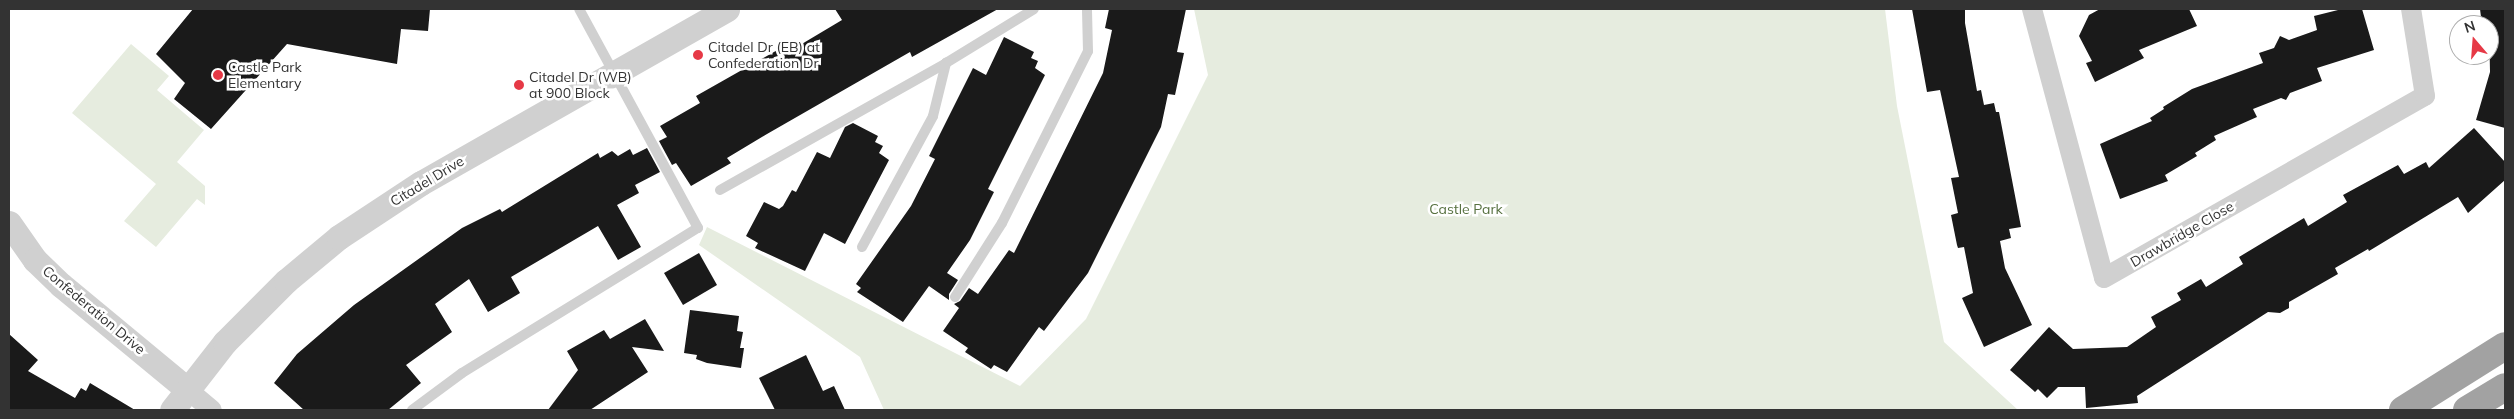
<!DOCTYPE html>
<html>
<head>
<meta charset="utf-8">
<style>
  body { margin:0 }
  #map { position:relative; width:2514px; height:419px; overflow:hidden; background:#fff; font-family:Mulish,sans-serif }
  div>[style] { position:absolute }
  .green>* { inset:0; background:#e6ecdf }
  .building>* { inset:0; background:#1a1a1a }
  .service>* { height:10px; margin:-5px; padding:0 5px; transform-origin:5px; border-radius:5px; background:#d0d0d0 }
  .minor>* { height:20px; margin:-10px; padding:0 10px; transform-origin:10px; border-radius:10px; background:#d0d0d0 }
  .tertiary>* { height:25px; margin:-12.5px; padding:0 12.5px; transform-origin:12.5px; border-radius:12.5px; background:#d0d0d0 }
  .trunk>* { height:28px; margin:-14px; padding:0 14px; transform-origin:14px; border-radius:14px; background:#a2a2a2 }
  .dots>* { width:14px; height:14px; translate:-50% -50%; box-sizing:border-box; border:2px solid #fff; border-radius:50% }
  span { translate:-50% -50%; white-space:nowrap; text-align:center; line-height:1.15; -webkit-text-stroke:5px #fff; paint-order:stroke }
  .poi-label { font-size:14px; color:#333 }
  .left { translate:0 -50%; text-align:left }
  .street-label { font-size:14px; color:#333 }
  .park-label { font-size:14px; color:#56703f }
  .frame { position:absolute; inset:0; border:10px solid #333; pointer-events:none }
  .north { position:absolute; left:2449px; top:15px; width:50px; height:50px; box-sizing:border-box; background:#fff; border:1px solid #adadad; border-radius:50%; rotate:342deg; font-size:14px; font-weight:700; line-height:20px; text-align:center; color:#333 }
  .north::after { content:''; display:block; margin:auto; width:18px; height:22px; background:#e63946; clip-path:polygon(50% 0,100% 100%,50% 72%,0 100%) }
</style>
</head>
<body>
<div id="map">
  <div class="green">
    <div style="clip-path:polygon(1194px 9px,1885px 9px,1897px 106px,1944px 342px,2018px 410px,884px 410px,860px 357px,699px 245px,707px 227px,1020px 386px,1086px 319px,1208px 75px)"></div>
    <div style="clip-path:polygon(131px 44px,169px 76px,157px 90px,204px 130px,177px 162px,205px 186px,205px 205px,197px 199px,156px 247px,124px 221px,156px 184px,72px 113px)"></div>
  </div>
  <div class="building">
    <div style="clip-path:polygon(193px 9px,430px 9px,428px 31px,401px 29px,397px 64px,287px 44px,211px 129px,174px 99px,185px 83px,156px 54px)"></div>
    <div style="clip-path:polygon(835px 9px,998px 9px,912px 57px,910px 52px,767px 134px,727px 158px,731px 163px,691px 186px,676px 163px,672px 165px,659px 141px,667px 137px,660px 126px,700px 103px,696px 96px,781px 48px,785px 54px,842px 20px)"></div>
    <div style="clip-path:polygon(1109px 9px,1186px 9px,1177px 52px,1184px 53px,1175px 95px,1168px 94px,1161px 127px,1088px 273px,1044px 331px,1039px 327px,1007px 372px,994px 365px,991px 369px,965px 352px,968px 348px,943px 331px,959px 308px,954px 304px,960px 301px,969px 288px,978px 294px,1009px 250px,1014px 253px,1103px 73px,1112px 30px,1105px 28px)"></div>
    <div style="clip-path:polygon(1912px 9px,1965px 9px,1965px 23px,1977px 91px,1981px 90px,1984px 105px,1994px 103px,1996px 112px,1999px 112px,2021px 227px,2009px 229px,2011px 238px,2000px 241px,2005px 268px,2032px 325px,1984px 347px,1962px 298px,1973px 293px,1964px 247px,1958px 248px,1957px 245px,1951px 215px,1958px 213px,1951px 178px,1959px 177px,1940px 90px,1927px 92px)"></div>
    <div style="clip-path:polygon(2100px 9px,2189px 9px,2197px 26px,2139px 50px,2144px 58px,2095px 82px,2086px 63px,2092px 61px,2079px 36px,2089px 15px)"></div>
    <div style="clip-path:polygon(2342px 9px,2362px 9px,2374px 50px,2317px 68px,2322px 81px,2290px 93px,2286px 100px,2281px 98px,2253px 109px,2257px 117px,2214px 136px,2216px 140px,2195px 153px,2197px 156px,2165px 175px,2168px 181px,2120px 199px,2100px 144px,2152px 121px,2150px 118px,2164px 109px,2163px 107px,2192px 89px,2263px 63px,2259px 53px,2274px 48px,2280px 36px,2289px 40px,2317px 30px,2314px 16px)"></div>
    <div style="clip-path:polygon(2480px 9px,2505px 9px,2505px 128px,2476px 120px,2490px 72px,2489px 25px,2482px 25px)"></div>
    <div style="clip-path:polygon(1004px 37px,1034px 52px,1031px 58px,1038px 61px,1035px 68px,1045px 75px,988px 189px,994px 192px,970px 240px,947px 273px,958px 280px,949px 294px,949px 300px,929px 286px,903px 322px,857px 292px,861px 288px,856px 284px,911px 206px,935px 159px,929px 156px,973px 68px,986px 75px)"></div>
    <div style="clip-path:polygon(853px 123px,878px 136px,875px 142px,883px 146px,879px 153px,889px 160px,845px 244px,824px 233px,805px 271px,755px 248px,758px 243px,746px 236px,764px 202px,779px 209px,783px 206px,792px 190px,796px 192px,817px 152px,830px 158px,845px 127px)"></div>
    <div style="clip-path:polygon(2474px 128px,2505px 162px,2505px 180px,2468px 213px,2458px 197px,2369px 251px,2368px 249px,2335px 268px,2338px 274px,2289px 302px,2289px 308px,2280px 313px,2268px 312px,2137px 396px,2138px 403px,2086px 408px,2085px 387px,2058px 387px,2047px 398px,2038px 389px,2035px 392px,2010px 370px,2049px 327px,2073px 349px,2127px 347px,2156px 327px,2151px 317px,2181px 300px,2177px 293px,2201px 279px,2206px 287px,2243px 264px,2239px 257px,2304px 218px,2308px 226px,2347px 202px,2343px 195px,2398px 165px,2404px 174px,2426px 162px,2429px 168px)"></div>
    <div style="clip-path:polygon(647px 148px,660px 172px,635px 185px,639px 193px,617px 205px,641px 247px,618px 260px,598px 226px,511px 277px,520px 293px,488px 312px,469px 279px,435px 304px,452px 332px,406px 365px,421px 383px,388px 410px,304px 410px,274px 383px,297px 354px,354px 305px,462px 228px,500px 209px,502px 212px,598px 153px,600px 158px,612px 151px,618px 156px,630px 149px,633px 155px)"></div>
    <div style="clip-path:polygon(699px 253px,717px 285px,683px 305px,664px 273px)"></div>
    <div style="clip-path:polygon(690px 310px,739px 316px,737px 331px,743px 332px,740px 348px,744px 348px,741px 368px,707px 363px,696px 359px,697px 355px,684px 353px)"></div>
    <div style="clip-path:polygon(645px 319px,664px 351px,632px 347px,648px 372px,590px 410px,548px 410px,578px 370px,567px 351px,604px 330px,610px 339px)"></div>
    <div style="clip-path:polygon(9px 334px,38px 360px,28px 371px,75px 398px,81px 388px,86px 391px,90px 383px,135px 410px,9px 410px)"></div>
    <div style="clip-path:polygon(806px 355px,823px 391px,834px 386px,845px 410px,775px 410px,759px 378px)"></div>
  </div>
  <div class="service">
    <div style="left:720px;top:190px;width:259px;rotate:-29.3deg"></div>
    <div style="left:946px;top:63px;width:103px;rotate:-31.5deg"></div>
    <div style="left:862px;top:247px;width:149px;rotate:-61.5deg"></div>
    <div style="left:933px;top:116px;width:55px;rotate:-76.2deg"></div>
    <div style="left:955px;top:297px;width:88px;rotate:-57.6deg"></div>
    <div style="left:1002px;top:223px;width:192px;rotate:-63.4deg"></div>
    <div style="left:1088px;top:51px;width:42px;rotate:-91.4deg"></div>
    <div style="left:412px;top:410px;width:62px;rotate:-36.5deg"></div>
    <div style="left:462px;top:373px;width:277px;rotate:-31.6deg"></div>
    <div style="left:698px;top:228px;width:249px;rotate:-118.5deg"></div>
  </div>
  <div class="minor">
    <div style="left:2032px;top:9px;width:278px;rotate:75deg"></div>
    <div style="left:2104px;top:278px;width:369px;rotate:-29.6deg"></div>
    <div style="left:2425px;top:96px;width:88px;rotate:-99.1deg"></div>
    <div style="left:188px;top:390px;width:31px;rotate:40deg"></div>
  </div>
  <div class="tertiary">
    <div style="left:9px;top:223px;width:45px;rotate:54.9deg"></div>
    <div style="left:35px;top:260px;width:36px;rotate:44deg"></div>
    <div style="left:61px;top:285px;width:165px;rotate:39.6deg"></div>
    <div style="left:172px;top:410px;width:86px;rotate:-52.1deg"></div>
    <div style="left:225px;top:342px;width:86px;rotate:-45deg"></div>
    <div style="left:286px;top:281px;width:69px;rotate:-39.7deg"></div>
    <div style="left:339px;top:237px;width:98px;rotate:-33.4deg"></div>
    <div style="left:421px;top:183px;width:352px;rotate:-29.6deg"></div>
  </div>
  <div class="trunk">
    <div style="left:2403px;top:410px;width:120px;rotate:-32.1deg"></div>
    <div style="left:2467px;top:410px;width:44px;rotate:-31.2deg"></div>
  </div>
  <div class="dots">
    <div style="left:698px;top:55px;background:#e63946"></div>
    <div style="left:218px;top:75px;background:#e63946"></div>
    <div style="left:519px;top:85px;background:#e63946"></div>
  </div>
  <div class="poi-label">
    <span class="left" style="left:708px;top:55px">Citadel Dr (EB) at<br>Confederation Dr</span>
    <span class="left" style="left:228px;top:75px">Castle Park<br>Elementary</span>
    <span class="left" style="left:529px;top:85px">Citadel Dr (WB)<br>at 900 Block</span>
  </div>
  <div class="street-label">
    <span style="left:427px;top:181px;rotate:-31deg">Citadel Drive</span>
    <span style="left:2182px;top:234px;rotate:-30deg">Drawbridge Close</span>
    <span style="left:94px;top:310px;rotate:40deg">Confederation Drive</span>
  </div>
  <div class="park-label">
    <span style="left:1466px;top:209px">Castle Park</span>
  </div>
  <div class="frame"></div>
  <div class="north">N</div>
</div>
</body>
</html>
